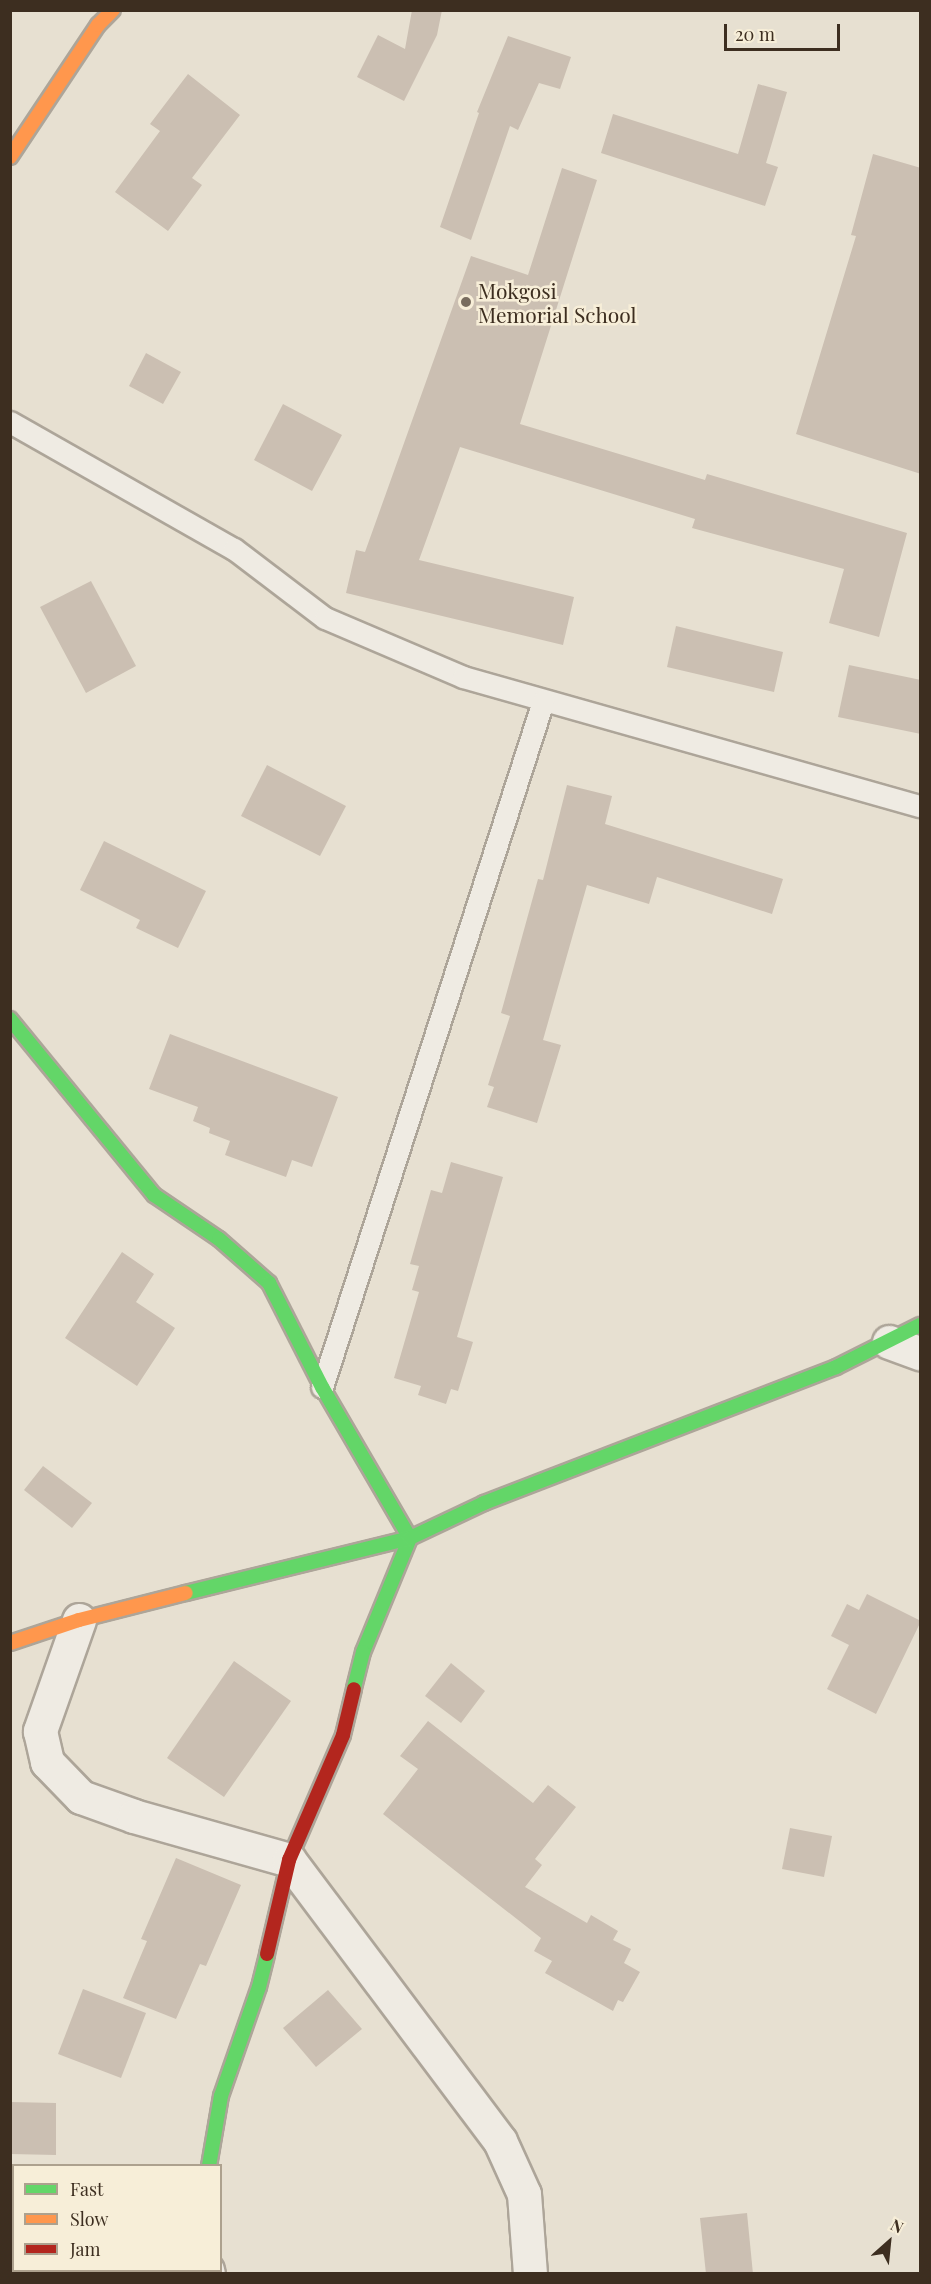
<!DOCTYPE html>
<html>
<head>
<meta charset="utf-8">
<style>
  body { margin:0 }
  #map { position:relative; width:931px; height:2284px; overflow:hidden; background:#e7e0d1; font-family:"Playfair Display",serif }
  div>[style] { position:absolute }
  .building>* { inset:0; background:#cbbfb2 }
  .roads { filter:drop-shadow(2px 0 #ada599) drop-shadow(-2px 0 #ada599) drop-shadow(0 2px #ada599) drop-shadow(0 -2px #ada599) }
  .lane>* { height:21px; margin:-10.5px; padding:0 10.5px; transform-origin:10.5px; border-radius:10.5px; background:#efebe3 }
  .street>* { height:33px; margin:-16.5px; padding:0 16.5px; transform-origin:16.5px; border-radius:16.5px; background:#efebe3 }
  .fast>* { height:14px; margin:-7px; padding:0 7px; transform-origin:7px; border-radius:7px; background:#63d668 }
  .slow>* { height:14px; margin:-7px; padding:0 7px; transform-origin:7px; border-radius:7px; background:#ff974d }
  .jam>* { height:14px; margin:-7px; padding:0 7px; transform-origin:7px; border-radius:7px; background:#b3261e }
  .dots>* { width:16px; height:16px; translate:-50% -50%; box-sizing:border-box; border:3px solid #f7eed8; border-radius:50% }
  span { translate:-50% -50%; white-space:nowrap; text-align:center; line-height:1.15; -webkit-text-stroke:5px #f7eed8; paint-order:stroke }
  .poi-label { font-size:21px; color:#3d2e20 }
  .left { translate:0 -50%; text-align:left }
  .frame { position:absolute; inset:0; border:12px solid #3d2e20; pointer-events:none }
  .legend { position:absolute; left:12px; top:2164px; width:210px; height:108px; box-sizing:border-box; background:#f7eed8; border:2px solid #ada18e; margin:0; padding:8px 10px; list-style:none; font-size:18px; color:#3d2e20 }
  .legend li { display:flex; align-items:center; gap:12px; height:30px }
  .legend b { width:30px; border:2px solid #ada18e }
  .north { position:absolute; left:859px; top:2212px; width:60px; height:60px; -webkit-text-stroke:4px #f7eed8; paint-order:stroke; rotate:27deg; font-size:16px; font-weight:700; line-height:24px; text-align:center; color:#3d2e20 }
  .north::after { content:''; display:block; margin:auto; width:21px; height:27px; background:#3d2e20; clip-path:polygon(50% 0,100% 100%,50% 72%,0 100%) }
  .scale { position:absolute; left:724px; top:24px; width:116px; height:27px; box-sizing:border-box; border:3px solid #3d2e20; border-top:0; padding-left:8px; font-size:18px; line-height:21px; white-space:nowrap; color:#3d2e20; -webkit-text-stroke:4px #f7eed8; paint-order:stroke }
</style>
</head>
<body>
<div id="map">
  <div class="building">
    <div style="clip-path:polygon(412px 10px,442px 10px,437px 35px,404px 101px,357px 77px,378px 35px,405px 49px)"></div>
    <div style="clip-path:polygon(508px 36px,571px 57px,560px 89px,539px 83px,518px 130px,510px 126px,471px 240px,440px 227px,479px 113px,477px 112px)"></div>
    <div style="clip-path:polygon(188px 74px,240px 115px,192px 178px,202px 185px,168px 231px,115px 192px,160px 131px,150px 124px)"></div>
    <div style="clip-path:polygon(758px 84px,787px 92px,766px 163px,778px 167px,765px 206px,601px 153px,613px 114px,738px 154px)"></div>
    <div style="clip-path:polygon(873px 154px,921px 168px,921px 474px,796px 434px,856px 236px,851px 235px)"></div>
    <div style="clip-path:polygon(562px 168px,597px 180px,520px 424px,705px 480px,707px 474px,907px 533px,879px 637px,829px 623px,844px 569px,692px 528px,695px 519px,460px 447px,419px 560px,574px 597px,563px 645px,346px 593px,356px 550px,365px 552px,471px 256px,528px 275px)"></div>
    <div style="clip-path:polygon(146px 353px,181px 372px,163px 404px,129px 386px)"></div>
    <div style="clip-path:polygon(283px 404px,342px 435px,312px 491px,254px 460px)"></div>
    <div style="clip-path:polygon(91px 581px,136px 666px,86px 693px,40px 607px)"></div>
    <div style="clip-path:polygon(676px 626px,783px 652px,774px 692px,667px 667px)"></div>
    <div style="clip-path:polygon(849px 665px,921px 680px,921px 734px,838px 717px)"></div>
    <div style="clip-path:polygon(267px 765px,346px 806px,320px 856px,241px 816px)"></div>
    <div style="clip-path:polygon(567px 785px,612px 796px,605px 824px,783px 879px,772px 914px,657px 877px,649px 904px,587px 885px,543px 1040px,561px 1045px,537px 1123px,487px 1107px,494px 1087px,488px 1085px,510px 1016px,501px 1013px,538px 879px,543px 880px)"></div>
    <div style="clip-path:polygon(104px 841px,206px 891px,178px 948px,136px 928px,140px 920px,80px 890px)"></div>
    <div style="clip-path:polygon(170px 1034px,338px 1097px,312px 1167px,292px 1160px,286px 1177px,225px 1155px,230px 1141px,209px 1133px,210px 1128px,193px 1121px,198px 1107px,149px 1089px)"></div>
    <div style="clip-path:polygon(451px 1162px,503px 1177px,457px 1337px,473px 1342px,458px 1391px,451px 1389px,446px 1404px,418px 1395px,421px 1386px,394px 1378px,419px 1292px,412px 1290px,419px 1266px,410px 1264px,431px 1190px,442px 1193px)"></div>
    <div style="clip-path:polygon(122px 1252px,154px 1274px,136px 1302px,175px 1328px,137px 1386px,65px 1338px)"></div>
    <div style="clip-path:polygon(43px 1466px,92px 1503px,72px 1528px,24px 1490px)"></div>
    <div style="clip-path:polygon(867px 1594px,921px 1621px,876px 1714px,827px 1689px,849px 1645px,831px 1636px,847px 1604px,859px 1610px)"></div>
    <div style="clip-path:polygon(234px 1661px,291px 1701px,224px 1797px,167px 1758px)"></div>
    <div style="clip-path:polygon(451px 1663px,485px 1691px,461px 1723px,425px 1696px)"></div>
    <div style="clip-path:polygon(428px 1721px,533px 1803px,548px 1785px,576px 1807px,535px 1859px,542px 1865px,525px 1887px,587px 1923px,591px 1915px,618px 1931px,613px 1940px,631px 1949px,624px 1963px,640px 1972px,623px 2002px,618px 2000px,613px 2011px,545px 1973px,552px 1961px,534px 1951px,541px 1938px,383px 1814px,418px 1769px,400px 1756px)"></div>
    <div style="clip-path:polygon(790px 1828px,832px 1836px,824px 1877px,782px 1869px)"></div>
    <div style="clip-path:polygon(176px 1858px,241px 1885px,206px 1966px,200px 1964px,176px 2019px,123px 1998px,147px 1941px,141px 1939px)"></div>
    <div style="clip-path:polygon(83px 1989px,146px 2013px,121px 2078px,58px 2054px)"></div>
    <div style="clip-path:polygon(328px 1990px,362px 2029px,316px 2067px,283px 2028px)"></div>
    <div style="clip-path:polygon(10px 2102px,56px 2103px,56px 2155px,10px 2154px)"></div>
    <div style="clip-path:polygon(747px 2213px,753px 2274px,706px 2274px,700px 2218px)"></div>
  </div>
  <div class="roads">
    <div class="lane">
      <div style="left:10px;top:422px;width:257px;rotate:29.6deg"></div>
      <div style="left:234px;top:549px;width:114px;rotate:37.2deg"></div>
      <div style="left:325px;top:618px;width:150px;rotate:23.1deg"></div>
      <div style="left:463px;top:677px;width:475px;rotate:15.8deg"></div>
      <div style="left:322px;top:1387px;width:721px;rotate:-72.14deg"></div>
    </div>
    <div class="street">
      <div style="left:889px;top:1342px;width:33px;rotate:20deg"></div>
      <div style="left:79px;top:1620px;width:118px;rotate:109.4deg"></div>
      <div style="left:40px;top:1731px;width:32px;rotate:77deg"></div>
      <div style="left:47px;top:1762px;width:49px;rotate:45.8deg"></div>
      <div style="left:81px;top:1797px;width:56px;rotate:19.7deg"></div>
      <div style="left:134px;top:1816px;width:161px;rotate:15.8deg"></div>
      <div style="left:289px;top:1860px;width:351px;rotate:53.1deg"></div>
      <div style="left:500px;top:2141px;width:58px;rotate:65.6deg"></div>
      <div style="left:524px;top:2194px;width:80px;rotate:85.7deg"></div>
      <div style="left:207px;top:2270px;width:4px;rotate:76deg"></div>
    </div>
    <div class="fast">
      <div style="left:10px;top:1019px;width:227px;rotate:50.7deg"></div>
      <div style="left:154px;top:1195px;width:78px;rotate:34.1deg"></div>
      <div style="left:219px;top:1239px;width:67px;rotate:41.3deg"></div>
      <div style="left:269px;top:1283px;width:117px;rotate:63deg"></div>
      <div style="left:322px;top:1387px;width:175px;rotate:59.8deg"></div>
      <div style="left:410px;top:1538px;width:123px;rotate:112.4deg"></div>
      <div style="left:363px;top:1652px;width:38px;rotate:104deg"></div>
      <div style="left:186px;top:1593px;width:231px;rotate:-13.8deg"></div>
      <div style="left:410px;top:1538px;width:82px;rotate:-25.3deg"></div>
      <div style="left:484px;top:1503px;width:377px;rotate:-21.1deg"></div>
      <div style="left:836px;top:1367px;width:94px;rotate:-26.6deg"></div>
      <div style="left:209px;top:2166px;width:71px;rotate:-80.3deg"></div>
      <div style="left:221px;top:2096px;width:115px;rotate:-70.8deg"></div>
      <div style="left:259px;top:1987px;width:34px;rotate:-76deg"></div>
    </div>
    <div class="slow">
      <div style="left:10px;top:157px;width:159px;rotate:-56.3deg"></div>
      <div style="left:98px;top:25px;width:21px;rotate:-45deg"></div>
      <div style="left:10px;top:1643px;width:73px;rotate:-18.4deg"></div>
      <div style="left:79px;top:1620px;width:110px;rotate:-14.2deg"></div>
    </div>
    <div class="jam">
      <div style="left:267px;top:1954px;width:97px;rotate:-76.8deg"></div>
      <div style="left:289px;top:1860px;width:136px;rotate:-66.6deg"></div>
      <div style="left:343px;top:1735px;width:47px;rotate:-76.6deg"></div>
    </div>
  </div>
  <div class="dots">
    <div style="left:466px;top:302px;background:#786c5e"></div>
  </div>
  <div class="poi-label">
    <span class="left" style="left:478px;top:302px">Mokgosi<br>Memorial School</span>
  </div>
  <div class="frame"></div>
  <ul class="legend">
  <li><b style="height:8px;background:#63d668"></b>Fast</li>
  <li><b style="height:8px;background:#ff974d"></b>Slow</li>
  <li><b style="height:8px;background:#b3261e"></b>Jam</li>
  </ul>
  <div class="north">N</div>
  <div class="scale">20 m</div>
</div>
</body>
</html>
